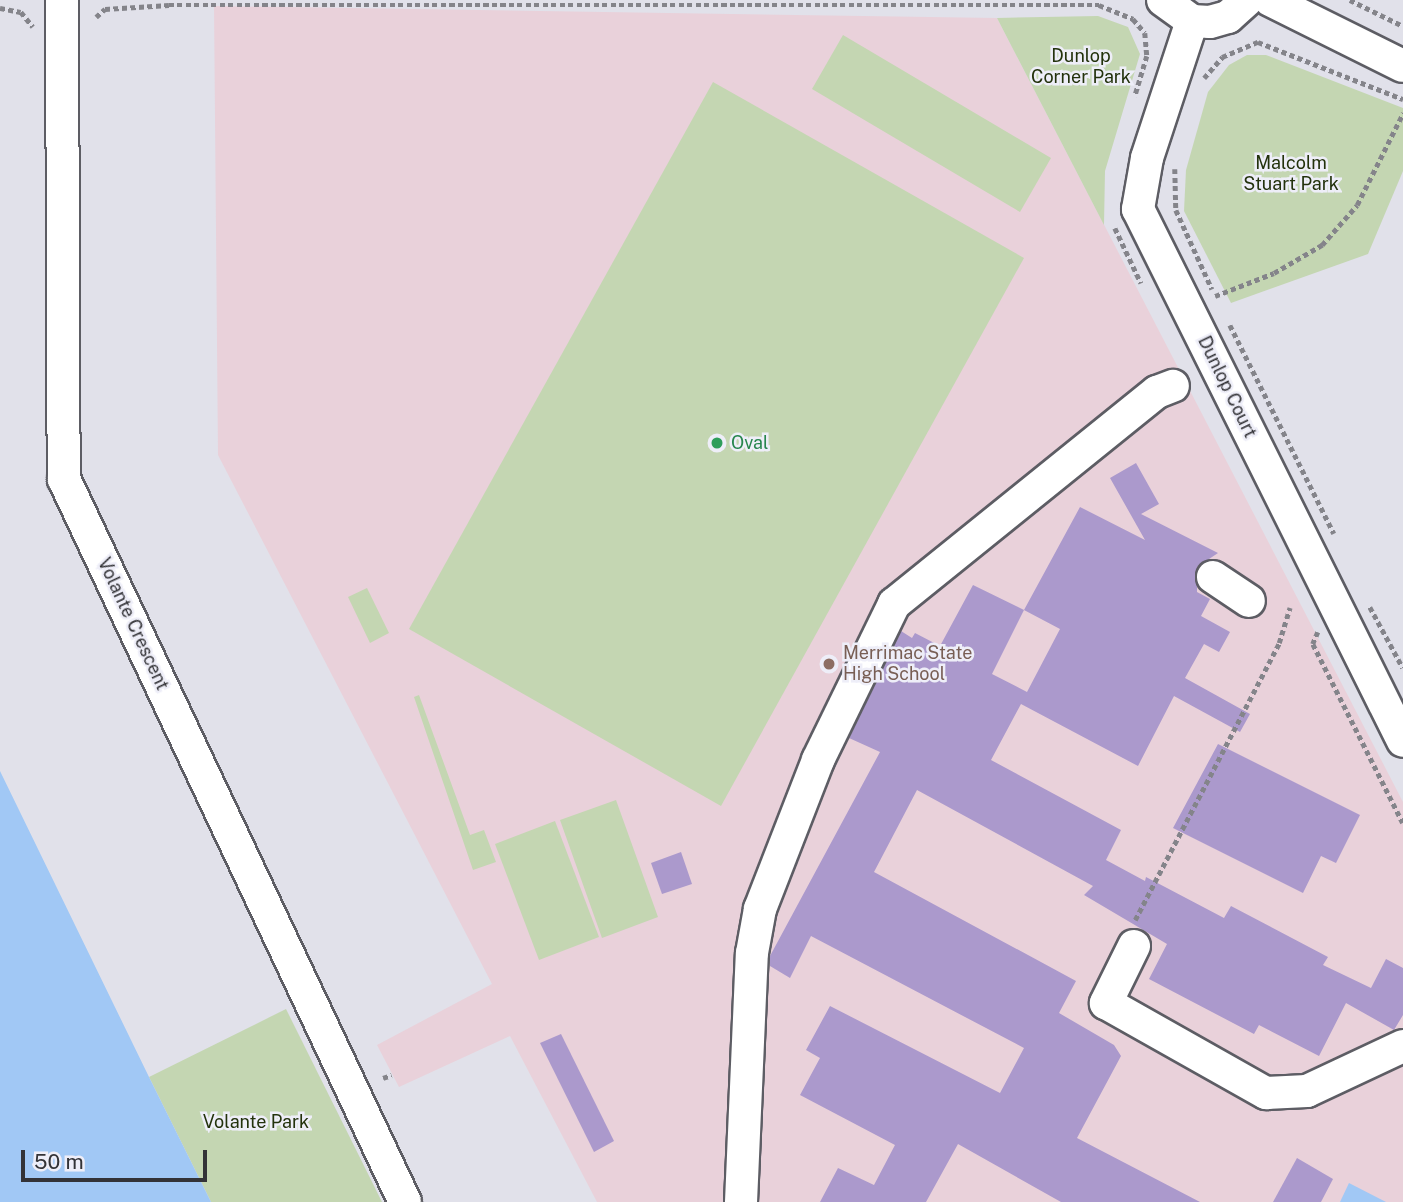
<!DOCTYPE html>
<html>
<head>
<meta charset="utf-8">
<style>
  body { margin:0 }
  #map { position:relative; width:1403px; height:1202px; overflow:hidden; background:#e1e1ea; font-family:"Public Sans",sans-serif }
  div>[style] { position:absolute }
  .education>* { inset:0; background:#e9d1da }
  .green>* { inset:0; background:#c4d6b2 }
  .water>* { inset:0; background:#a1c8f5 }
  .building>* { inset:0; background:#ab99cc }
  .path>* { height:4.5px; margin-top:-2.25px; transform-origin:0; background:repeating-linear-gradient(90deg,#84848a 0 5px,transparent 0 8.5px) }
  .roads { filter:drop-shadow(2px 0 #5d5d64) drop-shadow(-2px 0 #5d5d64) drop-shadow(0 2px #5d5d64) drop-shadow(0 -2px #5d5d64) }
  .minor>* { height:32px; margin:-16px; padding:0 16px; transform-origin:16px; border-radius:16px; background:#fff }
  .dots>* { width:19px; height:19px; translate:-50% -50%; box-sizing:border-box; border:4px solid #eeeef8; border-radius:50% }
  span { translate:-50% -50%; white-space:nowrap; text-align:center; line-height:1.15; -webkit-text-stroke:5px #eeeef8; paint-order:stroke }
  .park-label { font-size:18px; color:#23320c }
  .street-label { font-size:18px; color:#333337 }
  .leisure-label { font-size:18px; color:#27864d }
  .left { translate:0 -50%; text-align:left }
  .education-label { font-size:18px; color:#785e54 }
  .scale { position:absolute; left:21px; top:1150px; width:186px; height:32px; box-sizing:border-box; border:4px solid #333337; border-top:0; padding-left:9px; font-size:21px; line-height:24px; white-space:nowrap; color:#333337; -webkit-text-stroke:5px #eeeef8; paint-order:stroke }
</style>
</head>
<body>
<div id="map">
  <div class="education">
    <div style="clip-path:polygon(214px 6px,997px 18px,1403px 802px,1403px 1202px,597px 1202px,510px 1036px,399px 1087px,377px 1045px,492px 984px,218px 455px)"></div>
  </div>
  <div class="green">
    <div style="clip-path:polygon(1098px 16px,1128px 27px,1140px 54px,1105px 171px,1104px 225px,997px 18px)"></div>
    <div style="clip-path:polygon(843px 35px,1051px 158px,1020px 212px,812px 89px)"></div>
    <div style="clip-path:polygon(1247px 55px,1266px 55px,1403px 108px,1403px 171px,1368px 254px,1231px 303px,1184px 211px,1186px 170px,1208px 92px,1229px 65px)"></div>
    <div style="clip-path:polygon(713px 82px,1024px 258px,721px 806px,409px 629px)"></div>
    <div style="clip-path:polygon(367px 588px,389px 633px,370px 643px,348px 597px)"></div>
    <div style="clip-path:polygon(419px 695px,470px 835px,484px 830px,496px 862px,473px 870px,414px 697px)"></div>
    <div style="clip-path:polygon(616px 800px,658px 917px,602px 938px,560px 820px)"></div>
    <div style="clip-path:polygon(555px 821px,599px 937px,539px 960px,495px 844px)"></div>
    <div style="clip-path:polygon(286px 1009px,382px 1202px,211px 1202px,149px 1077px)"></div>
  </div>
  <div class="water">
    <div style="clip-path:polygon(0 771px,149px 1077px,211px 1202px,0 1202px)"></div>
    <div style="clip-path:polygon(1349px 1183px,1386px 1202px,1340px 1202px)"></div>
  </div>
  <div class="building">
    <div style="clip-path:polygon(evenodd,1136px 463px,1159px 504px,1141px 514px,1218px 553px,1197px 567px,1197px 592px,1210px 599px,1201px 616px,1230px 632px,1219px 652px,1204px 644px,1185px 678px,1250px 714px,1240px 732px,1174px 696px,1138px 766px,1021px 704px,991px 760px,1121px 830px,1106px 860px,1145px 881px,1146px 877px,1224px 918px,1231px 906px,1328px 957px,1323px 965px,1371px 988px,1386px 959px,1403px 968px,1403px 1015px,1394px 1030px,1346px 1003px,1319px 1056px,1259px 1025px,1254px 1034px,1149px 979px,1167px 944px,1084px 895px,1093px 886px,917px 790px,874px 872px,1076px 981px,1059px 1013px,1114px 1045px,1121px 1056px,1077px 1138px,1200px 1202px,1061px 1202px,958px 1144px,926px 1202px,820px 1202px,838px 1168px,874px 1185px,895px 1145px,800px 1095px,820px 1058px,806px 1050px,830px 1006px,1000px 1093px,1024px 1048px,811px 936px,790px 978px,770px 966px,770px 956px,880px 752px,849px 738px,901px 631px,912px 638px,915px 633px,940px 646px,973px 585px,1024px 610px,1080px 507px,1145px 540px,1110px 478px,1136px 463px,1024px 610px,1060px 629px,1027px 692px,992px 674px,1024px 610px)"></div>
    <div style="clip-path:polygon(1218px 744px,1360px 815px,1336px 863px,1321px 856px,1303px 893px,1173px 828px)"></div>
    <div style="clip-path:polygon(681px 852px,692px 884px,662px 894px,651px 863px)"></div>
    <div style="clip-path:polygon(561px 1034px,614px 1141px,594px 1152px,540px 1043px)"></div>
    <div style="clip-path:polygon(1297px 1158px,1333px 1179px,1321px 1202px,1273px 1202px)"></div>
  </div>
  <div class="path">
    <div style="left:1350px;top:0;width:59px;rotate:26.1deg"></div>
    <div style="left:0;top:8px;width:21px;rotate:11deg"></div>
    <div style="left:21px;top:12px;width:19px;rotate:51deg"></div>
    <div style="left:96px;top:17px;width:12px;rotate:-42deg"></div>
    <div style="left:105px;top:9px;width:64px;rotate:-3.6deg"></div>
    <div style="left:169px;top:5px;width:930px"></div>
    <div style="left:1099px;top:5px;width:37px;rotate:22deg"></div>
    <div style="left:1133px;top:19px;width:18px;rotate:49deg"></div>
    <div style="left:1145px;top:33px;width:23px;rotate:85deg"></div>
    <div style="left:1147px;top:56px;width:42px;rotate:106.7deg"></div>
    <div style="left:1204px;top:78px;width:28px;rotate:-49deg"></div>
    <div style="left:1222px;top:57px;width:39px;rotate:-23deg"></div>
    <div style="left:1258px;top:42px;width:156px;rotate:21.5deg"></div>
    <div style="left:1175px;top:169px;width:41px;rotate:88.6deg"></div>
    <div style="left:1176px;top:210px;width:87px;rotate:65.5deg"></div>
    <div style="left:1115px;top:228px;width:61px;rotate:64.7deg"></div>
    <div style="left:1215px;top:296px;width:63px;rotate:-21.3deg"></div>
    <div style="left:1274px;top:273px;width:56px;rotate:-30.3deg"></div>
    <div style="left:1322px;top:245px;width:53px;rotate:-48.8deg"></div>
    <div style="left:1357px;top:205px;width:103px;rotate:-63.4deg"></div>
    <div style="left:1230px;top:325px;width:233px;rotate:63.5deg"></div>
    <div style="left:1370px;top:607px;width:69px;rotate:61.6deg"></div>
    <div style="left:1318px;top:632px;width:13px;rotate:113deg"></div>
    <div style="left:1313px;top:644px;width:200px;rotate:63.3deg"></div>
    <div style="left:1135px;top:920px;width:312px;rotate:-62.5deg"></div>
    <div style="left:1279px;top:643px;width:37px;rotate:-73deg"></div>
    <div style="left:383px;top:1078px;width:9px;rotate:-18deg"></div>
  </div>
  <div class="roads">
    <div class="minor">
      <div style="left:62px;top:0;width:479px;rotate:89.8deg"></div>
      <div style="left:64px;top:479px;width:799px;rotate:64.75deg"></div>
      <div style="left:1163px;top:0;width:36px;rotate:36deg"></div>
      <div style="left:1192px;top:21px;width:18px;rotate:3deg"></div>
      <div style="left:1210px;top:22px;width:19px;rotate:-16deg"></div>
      <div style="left:1228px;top:17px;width:25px;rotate:-42deg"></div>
      <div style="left:1270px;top:0;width:148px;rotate:26.4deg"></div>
      <div style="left:1192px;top:21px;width:144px;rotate:108.2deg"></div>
      <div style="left:1147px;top:158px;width:52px;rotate:100deg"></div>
      <div style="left:1138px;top:209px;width:594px;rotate:63.52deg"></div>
      <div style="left:1213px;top:577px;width:43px;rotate:33.7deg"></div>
      <div style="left:1134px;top:946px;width:64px;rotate:116.2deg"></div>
      <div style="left:1106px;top:1003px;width:184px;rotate:29.4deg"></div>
      <div style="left:1266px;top:1093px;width:41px;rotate:-2.8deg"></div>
      <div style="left:1307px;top:1091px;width:106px;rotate:-25.1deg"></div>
      <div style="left:741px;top:1202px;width:249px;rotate:-87.5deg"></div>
      <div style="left:752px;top:953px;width:45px;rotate:-79.7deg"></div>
      <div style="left:760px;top:909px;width:160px;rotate:-68.7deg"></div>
      <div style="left:818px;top:760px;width:174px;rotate:-64deg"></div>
      <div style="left:894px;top:604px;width:338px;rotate:-38.9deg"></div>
      <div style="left:1157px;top:392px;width:17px;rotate:-21deg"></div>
    </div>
  </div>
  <div class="dots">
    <div style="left:717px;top:443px;background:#2e9e5b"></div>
    <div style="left:829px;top:664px;background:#8d6e63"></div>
  </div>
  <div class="park-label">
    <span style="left:1081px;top:67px">Dunlop<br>Corner Park</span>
    <span style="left:1291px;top:174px">Malcolm<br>Stuart Park</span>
    <span style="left:256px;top:1122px">Volante Park</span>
  </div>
  <div class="street-label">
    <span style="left:1227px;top:387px;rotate:64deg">Dunlop Court</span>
    <span style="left:133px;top:624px;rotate:65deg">Volante Crescent</span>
  </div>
  <div class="leisure-label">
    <span class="left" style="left:731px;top:443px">Oval</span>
  </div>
  <div class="education-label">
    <span class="left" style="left:843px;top:664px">Merrimac State<br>High School</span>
  </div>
  <div class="scale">50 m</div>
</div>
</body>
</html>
